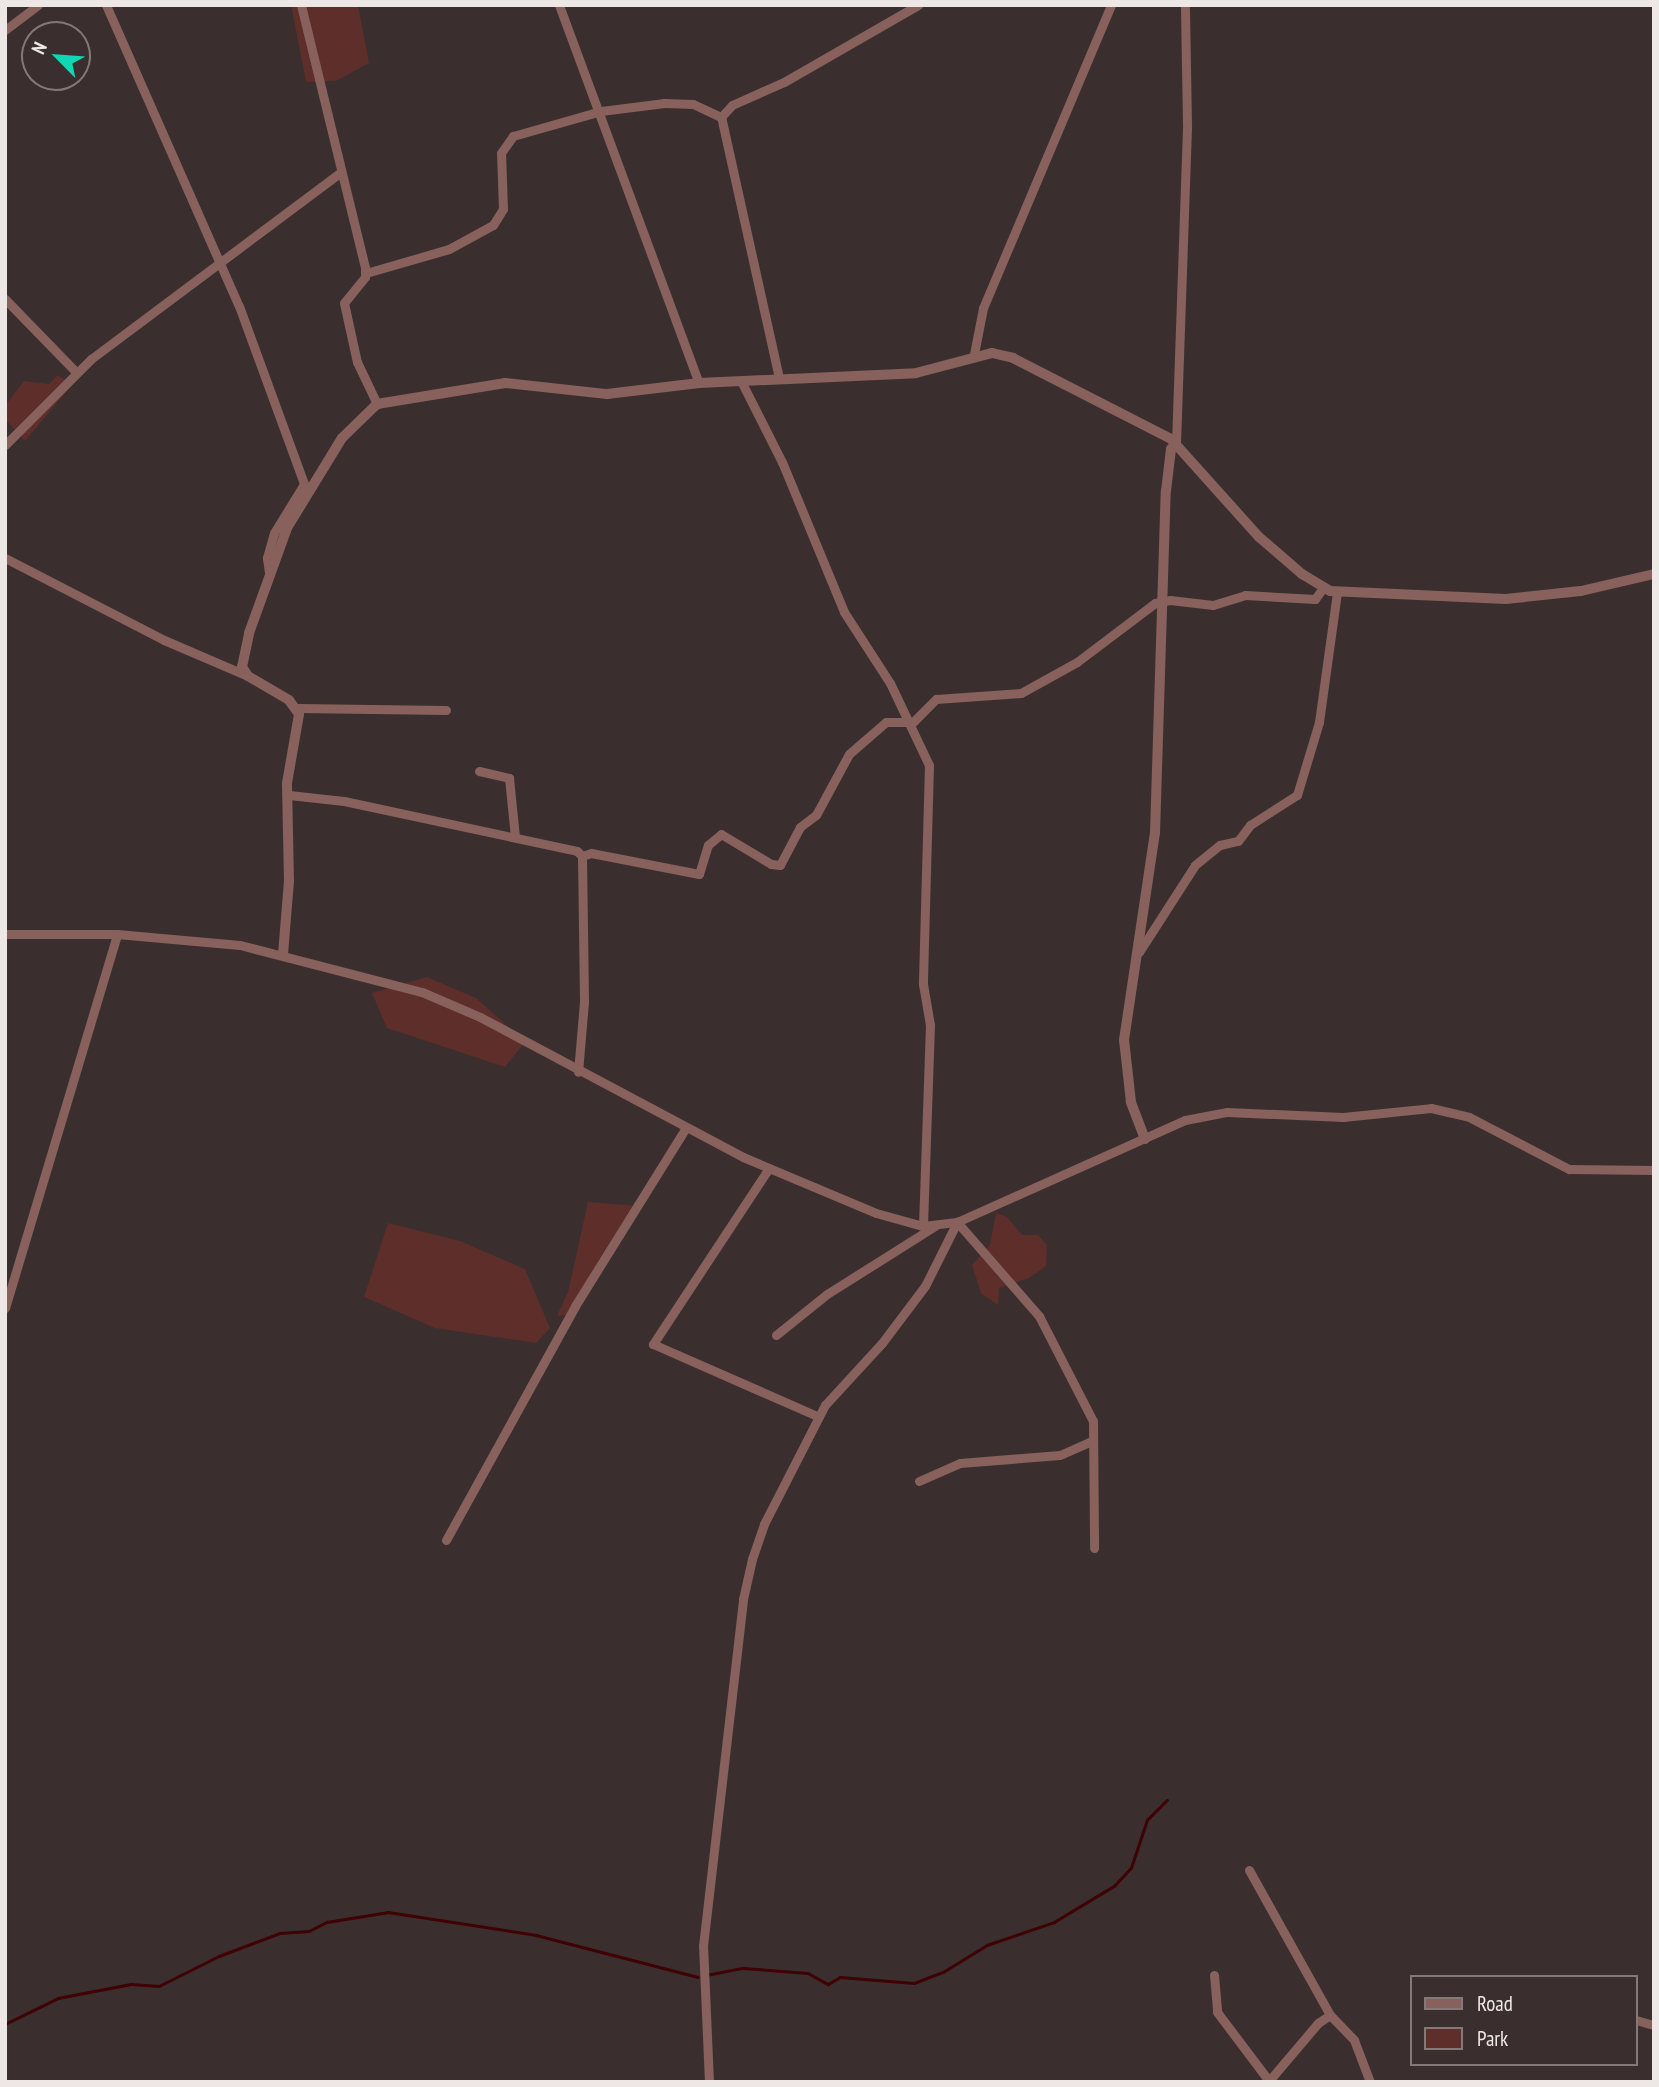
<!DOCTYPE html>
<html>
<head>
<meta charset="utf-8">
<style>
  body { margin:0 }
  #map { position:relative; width:1659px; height:2087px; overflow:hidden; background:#3a2f2e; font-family:"PT Sans Narrow",sans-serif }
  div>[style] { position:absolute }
  .green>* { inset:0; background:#5d2e2a }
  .stream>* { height:2.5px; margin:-1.25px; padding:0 1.25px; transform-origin:1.25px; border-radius:1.25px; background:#3f0104 }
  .minor>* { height:9px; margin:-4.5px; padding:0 4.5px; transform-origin:4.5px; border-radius:4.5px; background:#88605c }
  .tertiary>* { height:10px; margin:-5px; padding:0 5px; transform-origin:5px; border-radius:5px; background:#88605c }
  span { translate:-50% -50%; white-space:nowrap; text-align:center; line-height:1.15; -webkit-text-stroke:5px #3a2f2e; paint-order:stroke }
  .frame { position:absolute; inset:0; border:7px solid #ede7e6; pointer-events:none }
  .legend { position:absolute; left:1410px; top:1975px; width:228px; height:91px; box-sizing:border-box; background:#3a2f2e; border:2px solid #827978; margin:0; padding:9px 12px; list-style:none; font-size:21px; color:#ede7e6 }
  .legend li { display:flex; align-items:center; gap:14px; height:35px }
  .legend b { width:35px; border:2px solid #827978 }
  .north { position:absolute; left:21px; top:21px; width:70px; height:70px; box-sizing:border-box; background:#3a2f2e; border:2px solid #827978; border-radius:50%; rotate:295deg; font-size:19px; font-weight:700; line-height:28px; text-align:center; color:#ede7e6 }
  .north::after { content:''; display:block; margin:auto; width:24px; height:32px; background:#12d5b4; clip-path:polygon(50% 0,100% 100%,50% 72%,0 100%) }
</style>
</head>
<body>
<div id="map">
  <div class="green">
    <div style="clip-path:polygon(291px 5px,358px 5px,369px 63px,336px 81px,306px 82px)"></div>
    <div style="clip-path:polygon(58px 375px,72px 385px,25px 441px,5px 419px,5px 406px,24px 381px,49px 384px)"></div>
    <div style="clip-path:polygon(427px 977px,476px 998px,525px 1042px,505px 1067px,387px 1028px,372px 993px)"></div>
    <div style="clip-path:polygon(588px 1202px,638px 1206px,570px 1315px,557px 1316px,568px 1292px)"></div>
    <div style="clip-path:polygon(996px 1213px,1007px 1217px,1022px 1235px,1038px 1235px,1047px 1245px,1046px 1266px,1029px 1278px,999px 1288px,998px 1305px,981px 1293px,972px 1265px,990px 1245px)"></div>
    <div style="clip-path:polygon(388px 1223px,460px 1241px,525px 1269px,550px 1328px,536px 1343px,435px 1328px,364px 1297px)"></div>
  </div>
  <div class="stream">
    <div style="left:706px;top:1975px;width:38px;rotate:-11deg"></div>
    <div style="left:743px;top:1968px;width:65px;rotate:4.4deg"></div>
    <div style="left:808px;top:1973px;width:23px;rotate:29deg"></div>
    <div style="left:828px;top:1984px;width:14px;rotate:-30deg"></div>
    <div style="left:840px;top:1977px;width:74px;rotate:4.6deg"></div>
    <div style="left:914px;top:1983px;width:31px;rotate:-21deg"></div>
    <div style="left:943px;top:1972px;width:52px;rotate:-31.5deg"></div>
    <div style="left:987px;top:1945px;width:71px;rotate:-18.9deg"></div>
    <div style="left:1054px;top:1922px;width:70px;rotate:-31deg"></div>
    <div style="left:1114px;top:1886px;width:25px;rotate:-47deg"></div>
    <div style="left:1131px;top:1868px;width:51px;rotate:-71.6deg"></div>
    <div style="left:1147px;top:1820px;width:28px;rotate:-45deg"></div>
    <div style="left:5px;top:2024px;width:59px;rotate:-26.1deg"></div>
    <div style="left:58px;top:1998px;width:74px;rotate:-10.9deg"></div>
    <div style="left:131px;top:1984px;width:28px;rotate:4deg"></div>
    <div style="left:159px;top:1986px;width:67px;rotate:-26.6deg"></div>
    <div style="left:219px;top:1956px;width:65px;rotate:-20.7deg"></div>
    <div style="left:280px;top:1933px;width:29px;rotate:-4deg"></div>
    <div style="left:309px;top:1931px;width:20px;rotate:-27deg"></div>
    <div style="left:327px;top:1922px;width:62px;rotate:-9.3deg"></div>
    <div style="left:388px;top:1912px;width:150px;rotate:8.8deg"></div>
    <div style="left:536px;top:1935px;width:167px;rotate:14.5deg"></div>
  </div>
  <div class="minor">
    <div style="left:106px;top:5px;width:329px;rotate:66.2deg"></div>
    <div style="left:239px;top:306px;width:189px;rotate:69.9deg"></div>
    <div style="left:304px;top:484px;width:57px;rotate:121.5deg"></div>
    <div style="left:274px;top:533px;width:26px;rotate:106deg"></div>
    <div style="left:267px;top:558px;width:15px;rotate:82deg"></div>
    <div style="left:301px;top:5px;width:271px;rotate:76.3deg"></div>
    <div style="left:365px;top:268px;width:9px;rotate:90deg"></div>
    <div style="left:365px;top:277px;width:33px;rotate:129deg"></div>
    <div style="left:344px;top:303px;width:60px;rotate:77.6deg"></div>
    <div style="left:357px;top:362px;width:47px;rotate:64.5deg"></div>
    <div style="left:559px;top:5px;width:403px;rotate:69.7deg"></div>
    <div style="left:5px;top:30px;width:41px;rotate:-37.1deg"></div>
    <div style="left:366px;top:273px;width:86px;rotate:-16.1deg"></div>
    <div style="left:449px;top:249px;width:50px;rotate:-28.6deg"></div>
    <div style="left:493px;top:225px;width:19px;rotate:-58deg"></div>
    <div style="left:503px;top:209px;width:56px;rotate:-92deg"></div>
    <div style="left:501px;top:153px;width:21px;rotate:-55deg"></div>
    <div style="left:513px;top:136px;width:91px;rotate:-15.9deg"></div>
    <div style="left:601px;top:111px;width:64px;rotate:-7.2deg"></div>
    <div style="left:664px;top:103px;width:29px;rotate:2deg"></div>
    <div style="left:693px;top:104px;width:31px;rotate:25deg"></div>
    <div style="left:5px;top:299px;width:102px;rotate:45.8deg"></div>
    <div style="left:974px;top:354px;width:47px;rotate:-78.9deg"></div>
    <div style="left:983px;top:308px;width:329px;rotate:-67.1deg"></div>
    <div style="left:779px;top:378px;width:267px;rotate:-102.5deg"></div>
    <div style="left:721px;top:117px;width:16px;rotate:-47deg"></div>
    <div style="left:732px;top:105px;width:57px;rotate:-23.9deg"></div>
    <div style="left:784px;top:82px;width:155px;rotate:-29.9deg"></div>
    <div style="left:741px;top:381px;width:91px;rotate:63.2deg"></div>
    <div style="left:782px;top:462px;width:162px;rotate:67.5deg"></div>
    <div style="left:844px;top:612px;width:85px;rotate:57.1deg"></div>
    <div style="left:890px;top:683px;width:91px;rotate:64.6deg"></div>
    <div style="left:929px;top:765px;width:219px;rotate:91.6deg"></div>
    <div style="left:923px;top:984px;width:42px;rotate:80.3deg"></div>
    <div style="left:930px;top:1025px;width:201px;rotate:92deg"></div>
    <div style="left:1176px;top:443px;width:319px;rotate:-88deg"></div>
    <div style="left:1187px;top:124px;width:119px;rotate:-91deg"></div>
    <div style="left:5px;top:445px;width:122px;rotate:-45deg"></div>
    <div style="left:91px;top:359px;width:312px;rotate:-36.8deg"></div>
    <div style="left:5px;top:558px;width:179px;rotate:27.3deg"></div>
    <div style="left:164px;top:640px;width:91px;rotate:23.2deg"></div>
    <div style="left:298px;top:708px;width:148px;rotate:0.8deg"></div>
    <div style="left:479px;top:771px;width:31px;rotate:13deg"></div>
    <div style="left:509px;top:778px;width:59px;rotate:84.2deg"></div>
    <div style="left:289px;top:795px;width:55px;rotate:6.2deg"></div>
    <div style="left:344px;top:801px;width:238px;rotate:12.1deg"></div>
    <div style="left:577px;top:851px;width:7px;rotate:45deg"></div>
    <div style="left:582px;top:856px;width:146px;rotate:89.2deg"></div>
    <div style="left:584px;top:1002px;width:70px;rotate:94.9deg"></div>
    <div style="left:582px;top:856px;width:9px;rotate:-18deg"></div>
    <div style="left:591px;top:853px;width:110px;rotate:11deg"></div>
    <div style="left:699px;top:874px;width:30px;rotate:-73deg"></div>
    <div style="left:708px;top:845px;width:17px;rotate:-40deg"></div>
    <div style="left:721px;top:834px;width:58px;rotate:31deg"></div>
    <div style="left:771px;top:864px;width:9px;rotate:6deg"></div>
    <div style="left:780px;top:865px;width:43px;rotate:-62.2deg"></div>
    <div style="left:800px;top:827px;width:20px;rotate:-37deg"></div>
    <div style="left:816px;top:815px;width:69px;rotate:-61.6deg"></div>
    <div style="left:849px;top:754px;width:49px;rotate:-40.9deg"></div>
    <div style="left:886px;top:722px;width:27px"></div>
    <div style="left:913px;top:722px;width:33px;rotate:-45deg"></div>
    <div style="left:936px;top:699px;width:85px;rotate:-4deg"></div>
    <div style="left:1021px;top:693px;width:64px;rotate:-29deg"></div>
    <div style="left:1077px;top:662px;width:98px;rotate:-37.1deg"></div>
    <div style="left:1155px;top:603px;width:15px;rotate:-11deg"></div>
    <div style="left:1170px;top:600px;width:43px;rotate:6.6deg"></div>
    <div style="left:1213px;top:605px;width:34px;rotate:-17deg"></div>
    <div style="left:1245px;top:595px;width:70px;rotate:3.3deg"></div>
    <div style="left:1315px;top:599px;width:14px;rotate:-54deg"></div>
    <div style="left:5px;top:934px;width:112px"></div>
    <div style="left:117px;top:934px;width:123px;rotate:5.1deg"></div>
    <div style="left:240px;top:945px;width:188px;rotate:14.5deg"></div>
    <div style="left:422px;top:992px;width:63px;rotate:23.3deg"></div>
    <div style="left:480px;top:1017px;width:298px;rotate:28deg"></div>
    <div style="left:743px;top:1157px;width:144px;rotate:22.8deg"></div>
    <div style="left:876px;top:1213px;width:49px;rotate:15.5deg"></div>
    <div style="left:923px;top:1226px;width:34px;rotate:-7deg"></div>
    <div style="left:957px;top:1222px;width:250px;rotate:-24.1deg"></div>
    <div style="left:1185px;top:1120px;width:43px;rotate:-10.8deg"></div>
    <div style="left:1227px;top:1112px;width:116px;rotate:2.5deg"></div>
    <div style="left:1343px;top:1117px;width:88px;rotate:-5.8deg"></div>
    <div style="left:1431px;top:1108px;width:39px;rotate:13deg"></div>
    <div style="left:1469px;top:1117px;width:113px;rotate:27.5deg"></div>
    <div style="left:1569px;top:1169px;width:85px;rotate:0.7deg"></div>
    <div style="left:1139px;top:952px;width:103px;rotate:-57.2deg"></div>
    <div style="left:1195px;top:865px;width:32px;rotate:-39deg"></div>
    <div style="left:1220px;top:845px;width:18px;rotate:-13deg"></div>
    <div style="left:1238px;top:841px;width:20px;rotate:-53deg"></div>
    <div style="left:1250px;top:825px;width:56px;rotate:-32.6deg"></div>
    <div style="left:1297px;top:795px;width:76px;rotate:-73.2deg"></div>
    <div style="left:1319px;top:722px;width:130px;rotate:-82.1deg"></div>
    <div style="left:769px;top:1168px;width:211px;rotate:123.4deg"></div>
    <div style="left:653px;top:1344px;width:181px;rotate:23.7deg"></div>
    <div style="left:5px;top:1308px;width:390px;rotate:-73.3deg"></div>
    <div style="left:776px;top:1335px;width:65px;rotate:-38.8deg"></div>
    <div style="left:827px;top:1294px;width:128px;rotate:-32.2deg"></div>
    <div style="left:919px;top:1481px;width:45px;rotate:-23.7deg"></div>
    <div style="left:960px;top:1463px;width:100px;rotate:-4.6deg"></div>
    <div style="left:1060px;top:1455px;width:35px;rotate:-24deg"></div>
    <div style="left:446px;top:1540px;width:267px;rotate:-61.1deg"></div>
    <div style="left:575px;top:1306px;width:210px;rotate:-58.1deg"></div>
    <div style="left:1249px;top:1870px;width:166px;rotate:60.8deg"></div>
    <div style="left:1214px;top:1975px;width:37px;rotate:85deg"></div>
    <div style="left:1217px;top:2012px;width:86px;rotate:53deg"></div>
    <div style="left:1636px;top:2020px;width:19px;rotate:16deg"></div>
    <div style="left:709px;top:2082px;width:136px;rotate:-92.5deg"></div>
    <div style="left:703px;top:1946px;width:349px;rotate:-83.4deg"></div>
    <div style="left:743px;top:1599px;width:41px;rotate:-77.3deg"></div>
    <div style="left:752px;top:1559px;width:37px;rotate:-71deg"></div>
    <div style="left:764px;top:1524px;width:134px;rotate:-62.9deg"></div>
    <div style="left:825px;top:1405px;width:84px;rotate:-47.4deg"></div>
    <div style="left:882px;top:1343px;width:71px;rotate:-53deg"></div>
    <div style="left:925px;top:1286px;width:72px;rotate:-63.4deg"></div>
    <div style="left:957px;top:1222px;width:125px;rotate:48.9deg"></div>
    <div style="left:1039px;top:1316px;width:118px;rotate:62.8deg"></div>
    <div style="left:1093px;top:1421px;width:127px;rotate:89.5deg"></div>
    <div style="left:1268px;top:2082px;width:77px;rotate:-49.7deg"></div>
    <div style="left:1318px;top:2023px;width:14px;rotate:-34deg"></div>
    <div style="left:1330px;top:2015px;width:35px;rotate:46deg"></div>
    <div style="left:1354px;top:2040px;width:45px;rotate:69.1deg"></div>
  </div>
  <div class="tertiary">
    <div style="left:283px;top:954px;width:73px;rotate:-85.3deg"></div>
    <div style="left:289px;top:881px;width:98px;rotate:-91.2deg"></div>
    <div style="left:287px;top:783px;width:70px;rotate:-80.1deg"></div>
    <div style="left:299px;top:714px;width:17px;rotate:-126deg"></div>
    <div style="left:289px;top:700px;width:48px;rotate:-149.7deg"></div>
    <div style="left:248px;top:676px;width:11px;rotate:-124deg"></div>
    <div style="left:242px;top:667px;width:35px;rotate:-78deg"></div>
    <div style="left:249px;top:633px;width:112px;rotate:-70.1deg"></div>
    <div style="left:287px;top:528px;width:105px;rotate:-58.6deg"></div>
    <div style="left:342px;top:438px;width:49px;rotate:-44.2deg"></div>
    <div style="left:377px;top:404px;width:130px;rotate:-9.3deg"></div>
    <div style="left:505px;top:383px;width:103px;rotate:6.2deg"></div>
    <div style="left:607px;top:394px;width:93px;rotate:-6.8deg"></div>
    <div style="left:699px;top:383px;width:217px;rotate:-2.6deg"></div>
    <div style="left:916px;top:373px;width:79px;rotate:-14.7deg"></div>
    <div style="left:992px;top:353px;width:22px;rotate:13deg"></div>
    <div style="left:1013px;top:358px;width:178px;rotate:27.1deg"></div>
    <div style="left:1171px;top:439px;width:132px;rotate:48.1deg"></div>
    <div style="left:1259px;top:537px;width:57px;rotate:40.7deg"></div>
    <div style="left:1302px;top:574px;width:33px;rotate:31deg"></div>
    <div style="left:1330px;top:591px;width:176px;rotate:2.6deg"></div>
    <div style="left:1506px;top:599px;width:75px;rotate:-6.1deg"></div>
    <div style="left:1581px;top:591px;width:75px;rotate:-13.1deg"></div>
    <div style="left:1145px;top:1139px;width:40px;rotate:-111deg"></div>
    <div style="left:1131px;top:1102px;width:62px;rotate:-96.4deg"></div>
    <div style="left:1124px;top:1040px;width:209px;rotate:-81.5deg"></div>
    <div style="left:1155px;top:833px;width:342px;rotate:-88.2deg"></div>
    <div style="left:1166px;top:491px;width:42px;rotate:-83.2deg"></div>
    <div style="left:1171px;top:449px;width:8px;rotate:-50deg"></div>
  </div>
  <div class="frame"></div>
  <ul class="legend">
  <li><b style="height:9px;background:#88605c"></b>Road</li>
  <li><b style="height:19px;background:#5d2e2a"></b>Park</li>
  </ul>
  <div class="north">N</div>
</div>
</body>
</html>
